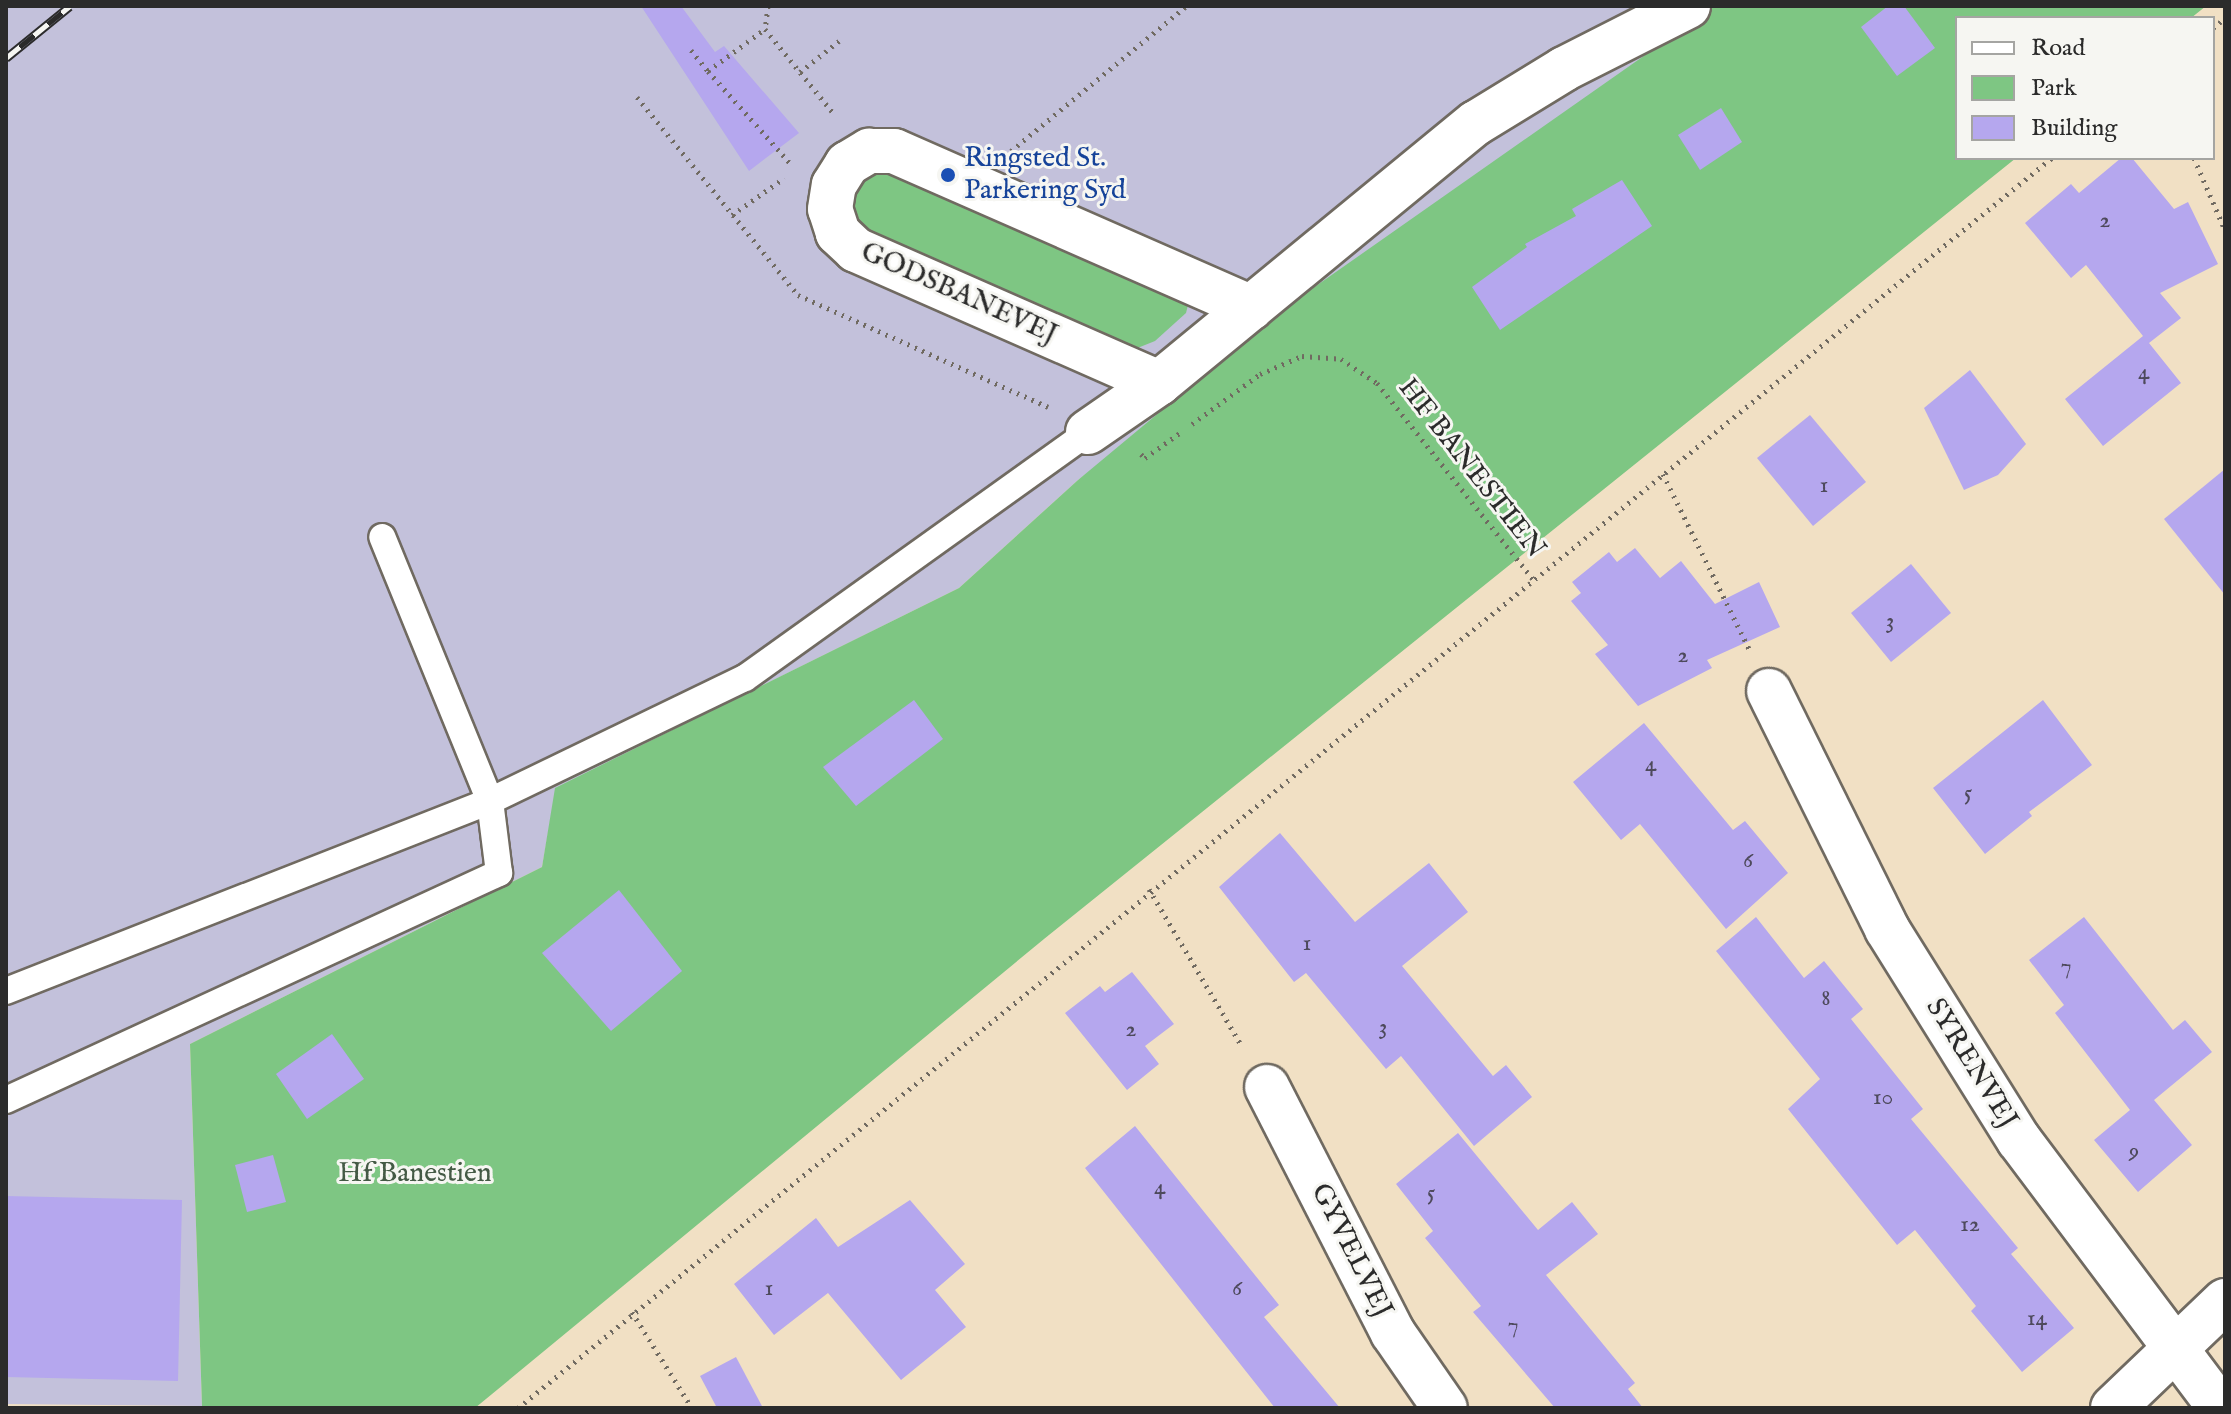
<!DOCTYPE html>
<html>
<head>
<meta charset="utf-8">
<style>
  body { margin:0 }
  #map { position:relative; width:2231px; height:1414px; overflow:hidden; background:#f1e0c4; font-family:"IM FELL English",serif }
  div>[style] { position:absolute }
  .industrial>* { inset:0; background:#c3c1db }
  .green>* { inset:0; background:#7ec683 }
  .building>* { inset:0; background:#b5a7ee }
  .path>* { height:5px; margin-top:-2.5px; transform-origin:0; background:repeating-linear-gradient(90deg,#706a61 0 2px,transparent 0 8px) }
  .roads { filter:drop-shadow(2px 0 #706a61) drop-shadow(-2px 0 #706a61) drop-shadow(0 2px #706a61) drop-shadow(0 -2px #706a61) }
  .service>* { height:26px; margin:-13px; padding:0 13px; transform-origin:13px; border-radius:13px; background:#fff }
  .minor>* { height:44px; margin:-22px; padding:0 22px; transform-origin:22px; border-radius:22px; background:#fff }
  .rail>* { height:9px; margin-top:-4.5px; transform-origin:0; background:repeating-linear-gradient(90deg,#f6f6f2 0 18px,#2b2b2b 0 36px); box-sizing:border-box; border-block:2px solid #2b2b2b }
  .dots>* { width:22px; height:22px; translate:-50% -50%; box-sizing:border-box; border:4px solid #f6f6f2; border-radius:50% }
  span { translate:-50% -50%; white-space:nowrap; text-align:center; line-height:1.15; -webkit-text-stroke:6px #f6f6f2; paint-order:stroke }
  .number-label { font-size:24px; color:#4e4a5c }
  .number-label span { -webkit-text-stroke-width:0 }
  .transit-label { font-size:28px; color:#164399 }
  .left { translate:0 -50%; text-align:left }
  .street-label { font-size:28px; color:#2b2b2b }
  .park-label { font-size:28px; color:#445a45 }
  .frame { position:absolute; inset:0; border:8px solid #2b2b2b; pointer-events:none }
  .legend { position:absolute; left:1955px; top:16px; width:260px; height:144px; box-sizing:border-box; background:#f6f6f2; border:2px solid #a5a5a2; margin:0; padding:10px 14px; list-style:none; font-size:24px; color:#2b2b2b }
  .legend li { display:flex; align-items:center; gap:16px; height:40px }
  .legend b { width:40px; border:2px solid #a5a5a2 }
</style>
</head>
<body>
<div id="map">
  <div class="industrial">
    <div style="clip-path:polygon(6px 6px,1715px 6px,1528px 140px,1078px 480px,959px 588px,556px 788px,542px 867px,190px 1044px,202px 1406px,6px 1404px)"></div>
  </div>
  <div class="green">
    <div style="clip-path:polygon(1715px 6px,2206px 6px,2191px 18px,1957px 18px,1957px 158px,2016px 158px,1044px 939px,475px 1408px,6px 1408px,202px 1406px,190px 1044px,542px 867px,555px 788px,959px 588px,1078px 480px,1286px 307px)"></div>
    <div style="clip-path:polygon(889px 167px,1179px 297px,1188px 305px,1186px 313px,1155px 341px,1135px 349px,876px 238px,854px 215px,852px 198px,868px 171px)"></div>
  </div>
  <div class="building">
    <div style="clip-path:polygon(641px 6px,681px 6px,715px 52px,724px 46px,799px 133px,749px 171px)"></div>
    <div style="clip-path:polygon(1888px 6px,1904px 6px,1935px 48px,1897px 76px,1861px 27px)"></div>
    <div style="clip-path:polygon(1721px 108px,1742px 142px,1700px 170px,1678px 135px)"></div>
    <div style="clip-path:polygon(2121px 158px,2132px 158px,2174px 209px,2188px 202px,2218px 264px,2160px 293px,2181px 318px,2149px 343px,2181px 383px,2103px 446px,2065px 399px,2143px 336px,2086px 265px,2071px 278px,2025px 223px,2071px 184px,2079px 193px)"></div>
    <div style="clip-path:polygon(1622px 180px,1652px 226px,1500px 330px,1472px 287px,1527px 247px,1525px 244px,1576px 216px,1572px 209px)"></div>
    <div style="clip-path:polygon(1970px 370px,2026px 444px,1998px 475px,1964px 490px,1924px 408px)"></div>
    <div style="clip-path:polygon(1810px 415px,1866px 482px,1813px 526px,1757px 458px)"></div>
    <div style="clip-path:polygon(2225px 469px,2225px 595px,2164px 519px)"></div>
    <div style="clip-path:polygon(1635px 548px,1660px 578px,1681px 561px,1715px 604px,1759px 582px,1780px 627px,1707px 660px,1712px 668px,1638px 706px,1595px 654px,1608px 645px,1571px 601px,1581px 593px,1572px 582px,1609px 552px,1617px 562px)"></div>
    <div style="clip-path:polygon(1911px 564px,1951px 613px,1891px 662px,1851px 613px)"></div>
    <div style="clip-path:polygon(914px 700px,943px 739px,856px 806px,823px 767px)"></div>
    <div style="clip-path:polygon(2043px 700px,2092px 765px,2029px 812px,2032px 816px,1985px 854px,1933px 788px)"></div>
    <div style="clip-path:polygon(1644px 723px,1733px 830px,1745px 821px,1788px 873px,1726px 929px,1640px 824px,1621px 840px,1573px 782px)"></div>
    <div style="clip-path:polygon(1280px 833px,1355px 922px,1429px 863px,1468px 912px,1402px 966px,1493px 1076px,1506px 1065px,1532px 1097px,1474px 1146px,1401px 1056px,1386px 1069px,1306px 973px,1294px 982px,1219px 887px)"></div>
    <div style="clip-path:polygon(619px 890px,682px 971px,611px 1031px,542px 953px)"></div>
    <div style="clip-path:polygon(1756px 917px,1804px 978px,1824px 961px,1863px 1009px,1851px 1019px,1923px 1109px,1911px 1119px,2018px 1248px,2011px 1254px,2074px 1328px,2022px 1372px,1971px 1311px,1976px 1306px,1915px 1230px,1897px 1245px,1788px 1109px,1820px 1079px,1716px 951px)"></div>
    <div style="clip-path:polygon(2084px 917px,2173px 1030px,2185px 1020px,2212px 1052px,2154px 1100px,2192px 1145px,2138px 1192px,2094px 1140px,2130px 1110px,2055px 1013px,2064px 1005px,2029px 960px)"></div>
    <div style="clip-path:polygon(1132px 972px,1174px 1024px,1145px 1046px,1159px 1064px,1127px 1090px,1065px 1013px,1100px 986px,1105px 992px)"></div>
    <div style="clip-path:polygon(332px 1034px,364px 1079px,307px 1119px,276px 1074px)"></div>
    <div style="clip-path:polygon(1135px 1126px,1279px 1305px,1264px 1317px,1340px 1408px,1275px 1408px,1085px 1168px)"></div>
    <div style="clip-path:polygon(1458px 1133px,1538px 1230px,1572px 1202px,1598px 1234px,1546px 1275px,1635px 1383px,1628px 1389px,1643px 1408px,1555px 1408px,1473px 1312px,1481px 1306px,1425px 1238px,1433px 1231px,1396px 1184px)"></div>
    <div style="clip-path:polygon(273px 1155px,286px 1202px,247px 1212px,235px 1165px)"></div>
    <div style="clip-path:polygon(6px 1196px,182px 1200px,178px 1381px,6px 1377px)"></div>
    <div style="clip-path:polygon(910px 1200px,965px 1264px,935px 1290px,966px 1327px,901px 1380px,828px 1293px,774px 1335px,734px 1284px,816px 1218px,838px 1247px)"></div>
    <div style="clip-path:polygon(736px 1357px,763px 1408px,717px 1408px,700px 1376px)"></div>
  </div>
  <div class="path">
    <div style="left:768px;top:6px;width:23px;rotate:97deg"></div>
    <div style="left:765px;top:29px;width:109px;rotate:50.9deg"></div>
    <div style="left:2213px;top:28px;width:16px;rotate:-40deg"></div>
    <div style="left:691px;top:50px;width:27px;rotate:51deg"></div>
    <div style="left:708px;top:71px;width:71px;rotate:-36.4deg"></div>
    <div style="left:708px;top:71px;width:125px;rotate:48.3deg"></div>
    <div style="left:800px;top:72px;width:50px;rotate:-38.5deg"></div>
    <div style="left:637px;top:97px;width:255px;rotate:50.9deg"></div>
    <div style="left:798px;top:295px;width:274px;rotate:24.1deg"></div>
    <div style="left:1011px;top:151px;width:227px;rotate:-39.6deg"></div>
    <div style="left:2194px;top:158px;width:78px;rotate:66.7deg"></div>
    <div style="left:732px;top:215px;width:64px;rotate:-35.4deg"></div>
    <div style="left:1192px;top:424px;width:84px;rotate:-36.3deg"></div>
    <div style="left:1260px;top:374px;width:46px;rotate:-23.2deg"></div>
    <div style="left:1302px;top:356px;width:39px;rotate:4deg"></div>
    <div style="left:1341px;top:359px;width:43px;rotate:33.7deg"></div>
    <div style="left:1377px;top:383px;width:251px;rotate:51.5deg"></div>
    <div style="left:1141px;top:454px;width:6px;rotate:45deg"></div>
    <div style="left:1145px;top:458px;width:44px;rotate:-35.8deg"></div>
    <div style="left:1663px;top:474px;width:195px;rotate:63.8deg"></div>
    <div style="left:1149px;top:889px;width:182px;rotate:59.4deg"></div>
    <div style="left:632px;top:1312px;width:113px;rotate:58deg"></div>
    <div style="left:518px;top:1408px;width:1979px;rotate:-39.18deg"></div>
  </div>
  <div class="roads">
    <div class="service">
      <div style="left:6px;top:991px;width:520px;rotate:-21.43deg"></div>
      <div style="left:490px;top:801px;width:283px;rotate:-25.8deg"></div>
      <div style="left:745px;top:678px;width:422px;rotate:-35.6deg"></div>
      <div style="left:6px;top:1100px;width:543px;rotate:-24.72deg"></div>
      <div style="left:499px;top:873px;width:73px;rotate:-97.1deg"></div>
      <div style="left:490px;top:801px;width:285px;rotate:-112.2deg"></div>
    </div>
    <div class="minor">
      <div style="left:1159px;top:383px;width:331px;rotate:-156.3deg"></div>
      <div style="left:856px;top:250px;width:25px;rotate:-137deg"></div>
      <div style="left:838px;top:233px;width:25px;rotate:-108deg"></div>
      <div style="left:830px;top:209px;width:24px;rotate:-81deg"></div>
      <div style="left:834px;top:185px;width:25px;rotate:-58deg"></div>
      <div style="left:847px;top:164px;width:26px;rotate:-31deg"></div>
      <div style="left:869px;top:151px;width:25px"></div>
      <div style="left:894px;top:151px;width:390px;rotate:23.7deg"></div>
      <div style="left:1088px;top:432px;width:86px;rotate:-34.6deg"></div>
      <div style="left:1159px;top:383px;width:410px;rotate:-39.4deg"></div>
      <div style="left:1476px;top:123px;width:103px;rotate:-31.5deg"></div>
      <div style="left:1564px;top:69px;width:139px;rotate:-26.9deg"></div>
      <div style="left:1769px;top:691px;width:266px;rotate:63.6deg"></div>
      <div style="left:1887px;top:929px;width:249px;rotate:58deg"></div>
      <div style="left:2019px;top:1140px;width:335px;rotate:53.1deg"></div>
      <div style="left:1267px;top:1087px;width:276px;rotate:62.9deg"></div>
      <div style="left:1393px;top:1333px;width:91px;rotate:55.3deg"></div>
      <div style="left:2113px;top:1408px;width:155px;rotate:-43.7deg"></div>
    </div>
  </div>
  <div class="rail">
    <div style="left:6px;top:58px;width:82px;rotate:-39.1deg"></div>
  </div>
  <div class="dots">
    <div style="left:948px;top:175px;background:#1a4fb4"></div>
  </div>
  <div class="number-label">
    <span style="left:2105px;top:221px">2</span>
    <span style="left:2144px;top:373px">4</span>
    <span style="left:1824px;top:486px">1</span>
    <span style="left:1890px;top:622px">3</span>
    <span style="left:1683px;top:656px">2</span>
    <span style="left:1651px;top:765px">4</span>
    <span style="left:1968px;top:794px">5</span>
    <span style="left:1748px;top:861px">6</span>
    <span style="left:1307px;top:944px">1</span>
    <span style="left:2066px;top:967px">7</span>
    <span style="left:1826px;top:999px">8</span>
    <span style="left:1383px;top:1028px">3</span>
    <span style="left:1131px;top:1030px">2</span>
    <span style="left:1883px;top:1098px">10</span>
    <span style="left:2134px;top:1152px">9</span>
    <span style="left:1160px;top:1188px">4</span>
    <span style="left:1431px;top:1194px">5</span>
    <span style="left:1970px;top:1225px">12</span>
    <span style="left:769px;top:1289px">1</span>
    <span style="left:1237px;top:1289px">6</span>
    <span style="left:2037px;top:1319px">14</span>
    <span style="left:1513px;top:1326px">7</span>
  </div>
  <div class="transit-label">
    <span class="left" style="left:964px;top:175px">Ringsted St.<br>Parkering Syd</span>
  </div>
  <div class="street-label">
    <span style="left:959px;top:294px;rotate:24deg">GODSBANEVEJ</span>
    <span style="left:1471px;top:469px;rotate:52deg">HF BANESTIEN</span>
    <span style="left:1971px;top:1064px;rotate:58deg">SYRENVEJ</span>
    <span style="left:1351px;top:1251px;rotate:63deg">GYVELVEJ</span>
  </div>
  <div class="park-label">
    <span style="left:415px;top:1174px">Hf Banestien</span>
  </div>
  <div class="frame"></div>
  <ul class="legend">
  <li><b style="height:10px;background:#fff"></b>Road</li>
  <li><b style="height:22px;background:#7ec683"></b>Park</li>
  <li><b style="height:22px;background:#b5a7ee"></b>Building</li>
  </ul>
</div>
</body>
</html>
